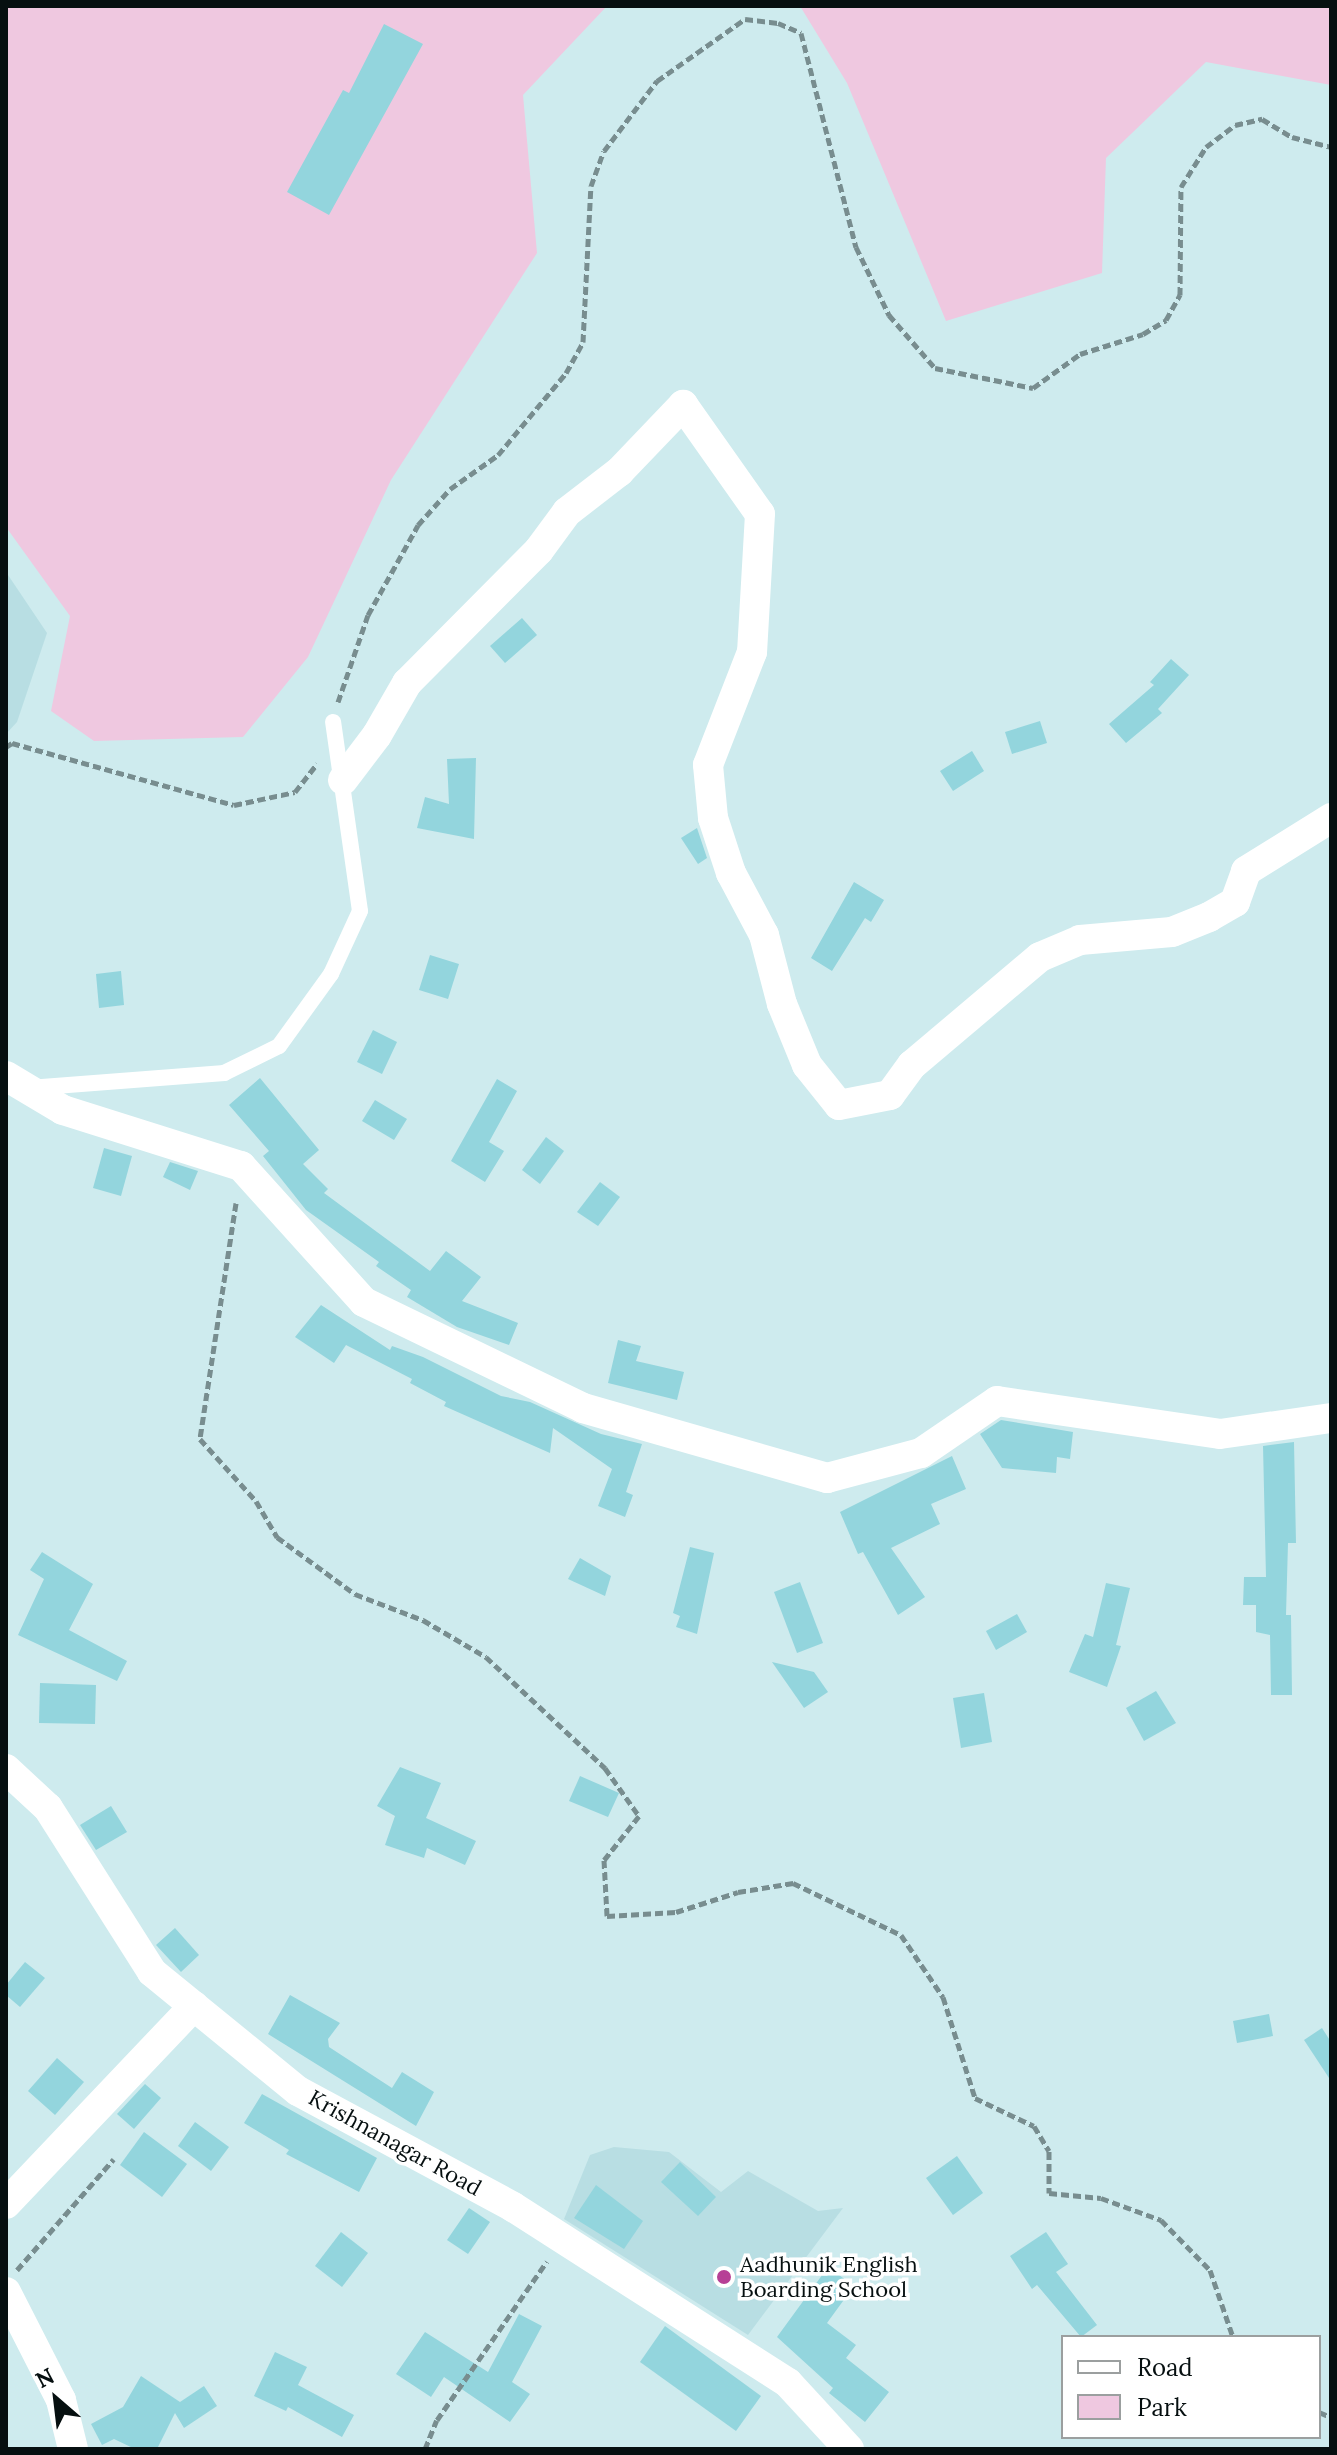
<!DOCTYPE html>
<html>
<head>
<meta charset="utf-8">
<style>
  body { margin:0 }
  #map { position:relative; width:1337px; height:2455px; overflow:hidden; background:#ceebee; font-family:Lora,serif }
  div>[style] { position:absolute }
  .built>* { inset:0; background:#b8dee3 }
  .green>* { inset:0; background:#efc8e0 }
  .building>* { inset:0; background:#93d5dd }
  .path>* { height:5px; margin-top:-2.5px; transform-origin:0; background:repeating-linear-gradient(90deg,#788d8f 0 8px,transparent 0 12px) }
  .lane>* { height:16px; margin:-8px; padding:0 8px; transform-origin:8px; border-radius:8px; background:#fff }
  .street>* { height:30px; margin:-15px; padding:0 15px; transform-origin:15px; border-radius:15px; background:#fff }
  .dots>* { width:22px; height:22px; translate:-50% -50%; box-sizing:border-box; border:4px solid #fff; border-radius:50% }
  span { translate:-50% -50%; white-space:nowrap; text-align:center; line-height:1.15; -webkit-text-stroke:7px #fff; paint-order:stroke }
  .street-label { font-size:22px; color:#060f10 }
  .poi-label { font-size:22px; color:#060f10 }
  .left { translate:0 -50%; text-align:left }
  .frame { position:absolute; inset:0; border:8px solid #060f10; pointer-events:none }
  .legend { position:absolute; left:1061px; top:2335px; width:260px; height:104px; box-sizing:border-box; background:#fff; border:2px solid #9b9f9f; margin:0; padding:10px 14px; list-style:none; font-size:24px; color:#060f10 }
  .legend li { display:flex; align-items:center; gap:16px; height:40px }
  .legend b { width:40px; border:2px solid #9b9f9f }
  .north { position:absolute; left:16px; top:2359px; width:80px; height:80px; -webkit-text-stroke:6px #fff; paint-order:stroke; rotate:332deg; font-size:22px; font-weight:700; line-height:32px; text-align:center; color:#060f10 }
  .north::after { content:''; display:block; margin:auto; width:28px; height:36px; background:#060f10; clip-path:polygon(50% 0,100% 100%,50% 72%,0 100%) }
</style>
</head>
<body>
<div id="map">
  <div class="built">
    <div style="clip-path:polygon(6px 572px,47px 633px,17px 722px,6px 734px)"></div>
    <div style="clip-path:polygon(614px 2147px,669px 2152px,721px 2192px,748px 2171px,818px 2211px,843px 2208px,748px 2335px,564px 2219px,590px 2155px)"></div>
  </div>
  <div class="green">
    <div style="clip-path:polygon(6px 6px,607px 6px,523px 95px,537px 253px,391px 480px,308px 657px,243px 737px,94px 741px,51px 711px,70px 616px,6px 527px)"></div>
    <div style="clip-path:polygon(800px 6px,1331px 6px,1331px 85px,1206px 62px,1106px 158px,1102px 273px,946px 321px,847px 83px)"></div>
  </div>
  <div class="building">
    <div style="clip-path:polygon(384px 24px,423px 44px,329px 215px,287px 192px,343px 90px,349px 93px)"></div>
    <div style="clip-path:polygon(522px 618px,537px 635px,505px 663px,490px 646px)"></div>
    <div style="clip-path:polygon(1171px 659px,1189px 675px,1158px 709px,1162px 713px,1126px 743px,1109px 724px,1154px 685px,1150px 682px)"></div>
    <div style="clip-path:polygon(1040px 721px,1047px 743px,1012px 754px,1005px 732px)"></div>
    <div style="clip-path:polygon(972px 751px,984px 771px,953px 791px,940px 771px)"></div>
    <div style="clip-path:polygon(476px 758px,474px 839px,417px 828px,425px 797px,449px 804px,447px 759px)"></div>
    <div style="clip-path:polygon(697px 828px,707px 858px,698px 864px,681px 838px)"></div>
    <div style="clip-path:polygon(854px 882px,884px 900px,871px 922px,865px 918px,832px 971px,811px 958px)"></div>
    <div style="clip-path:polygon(430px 955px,459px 964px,448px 999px,419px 990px)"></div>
    <div style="clip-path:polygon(121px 971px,124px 1005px,99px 1008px,96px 974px)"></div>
    <div style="clip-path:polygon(373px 1030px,397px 1042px,382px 1074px,357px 1062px)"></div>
    <div style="clip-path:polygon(260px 1078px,319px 1150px,303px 1164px,328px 1189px,324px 1193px,430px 1271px,446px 1251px,481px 1277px,462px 1301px,518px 1323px,509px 1345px,457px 1327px,407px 1297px,411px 1290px,376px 1266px,379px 1262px,306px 1210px,263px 1156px,269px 1151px,229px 1105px)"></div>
    <div style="clip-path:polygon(497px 1079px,517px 1091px,489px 1142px,504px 1151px,485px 1182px,451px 1161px)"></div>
    <div style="clip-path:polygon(375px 1100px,407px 1119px,394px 1140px,362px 1121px)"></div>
    <div style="clip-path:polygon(546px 1137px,564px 1151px,540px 1184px,522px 1170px)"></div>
    <div style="clip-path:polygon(104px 1148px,132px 1156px,121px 1196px,93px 1188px)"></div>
    <div style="clip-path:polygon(170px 1162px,198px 1171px,190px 1190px,163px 1177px)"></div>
    <div style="clip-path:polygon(600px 1182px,620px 1197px,598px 1226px,577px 1212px)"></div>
    <div style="clip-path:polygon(321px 1305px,390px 1350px,392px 1346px,423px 1357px,501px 1396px,530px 1402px,601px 1434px,642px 1444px,626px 1492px,633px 1495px,625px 1517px,598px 1506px,612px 1469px,553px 1428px,550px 1453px,444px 1406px,446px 1402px,410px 1383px,412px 1379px,346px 1345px,334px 1363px,295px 1337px)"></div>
    <div style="clip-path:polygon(618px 1340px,641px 1346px,636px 1361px,684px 1372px,677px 1400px,608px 1383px)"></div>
    <div style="clip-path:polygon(1001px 1420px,1073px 1432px,1070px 1459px,1057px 1457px,1056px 1473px,1002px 1468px,980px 1434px)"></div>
    <div style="clip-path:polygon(1294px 1442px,1296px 1543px,1288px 1543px,1286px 1615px,1291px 1615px,1292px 1695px,1271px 1695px,1270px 1635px,1256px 1632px,1256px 1605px,1243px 1605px,1244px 1577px,1266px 1577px,1263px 1446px)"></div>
    <div style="clip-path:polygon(952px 1456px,966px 1489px,931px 1504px,940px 1524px,891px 1548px,925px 1597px,898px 1615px,863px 1552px,858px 1554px,840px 1512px)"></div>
    <div style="clip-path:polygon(690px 1547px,714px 1553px,697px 1634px,676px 1627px,680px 1616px,673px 1613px)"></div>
    <div style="clip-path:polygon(42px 1552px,93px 1584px,69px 1630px,127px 1661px,117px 1681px,18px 1635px,44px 1579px,30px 1570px)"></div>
    <div style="clip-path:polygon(580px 1558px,611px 1576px,605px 1596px,568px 1579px)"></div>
    <div style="clip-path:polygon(800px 1582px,823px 1643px,797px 1653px,774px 1592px)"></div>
    <div style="clip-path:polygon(1106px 1583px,1130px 1588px,1116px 1645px,1121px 1646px,1107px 1687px,1069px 1672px,1085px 1634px,1093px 1637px)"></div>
    <div style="clip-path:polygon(1017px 1614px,1027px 1632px,996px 1650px,986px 1631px)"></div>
    <div style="clip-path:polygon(772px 1662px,814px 1672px,828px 1692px,804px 1708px)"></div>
    <div style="clip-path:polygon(40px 1683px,96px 1685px,95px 1724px,39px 1723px)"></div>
    <div style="clip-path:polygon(1156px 1691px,1176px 1723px,1144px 1741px,1126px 1708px)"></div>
    <div style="clip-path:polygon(984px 1693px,992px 1742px,961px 1748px,953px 1698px)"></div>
    <div style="clip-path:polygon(400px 1767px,441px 1783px,426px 1818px,476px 1841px,465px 1865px,427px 1848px,424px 1858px,385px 1845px,395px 1816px,377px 1806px)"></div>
    <div style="clip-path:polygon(580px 1776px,619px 1793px,608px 1817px,569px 1801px)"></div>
    <div style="clip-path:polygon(111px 1806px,127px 1832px,96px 1850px,80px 1825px)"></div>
    <div style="clip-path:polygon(175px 1928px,199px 1955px,181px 1972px,156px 1945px)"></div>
    <div style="clip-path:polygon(25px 1962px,45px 1978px,20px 2007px,6px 1995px,6px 1985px)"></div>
    <div style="clip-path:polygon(290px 1995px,340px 2023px,328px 2039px,329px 2047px,392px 2088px,402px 2072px,434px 2092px,416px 2126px,268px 2034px)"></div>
    <div style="clip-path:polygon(1269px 2014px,1273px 2036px,1237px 2043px,1233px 2021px)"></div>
    <div style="clip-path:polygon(1322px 2028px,1331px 2042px,1331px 2081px,1304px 2040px)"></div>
    <div style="clip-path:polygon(57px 2058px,84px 2082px,55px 2115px,28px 2091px)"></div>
    <div style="clip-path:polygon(145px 2084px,161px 2098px,134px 2129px,117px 2114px)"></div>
    <div style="clip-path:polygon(262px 2094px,377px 2158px,359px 2192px,286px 2154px,289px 2150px,244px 2123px)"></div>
    <div style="clip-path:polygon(195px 2122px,229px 2147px,211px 2171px,178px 2146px)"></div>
    <div style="clip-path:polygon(144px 2132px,187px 2164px,162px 2197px,120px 2165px)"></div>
    <div style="clip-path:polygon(957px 2156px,983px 2193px,953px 2215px,926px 2178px)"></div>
    <div style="clip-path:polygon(680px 2162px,716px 2197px,698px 2216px,661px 2182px)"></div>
    <div style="clip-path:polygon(596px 2185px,643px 2221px,624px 2249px,574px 2218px)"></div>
    <div style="clip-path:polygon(469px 2208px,490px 2222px,468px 2254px,447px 2240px)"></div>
    <div style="clip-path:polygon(341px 2232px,368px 2253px,342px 2287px,315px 2266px)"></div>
    <div style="clip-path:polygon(1046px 2232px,1068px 2264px,1056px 2272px,1097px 2325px,1081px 2337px,1037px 2285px,1032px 2289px,1010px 2256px)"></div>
    <div style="clip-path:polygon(828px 2267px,854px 2286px,827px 2323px,856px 2345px,846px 2358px,889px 2392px,865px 2422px,829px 2393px,833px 2388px,777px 2337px)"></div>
    <div style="clip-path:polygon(519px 2314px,542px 2326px,512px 2382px,530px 2394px,510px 2422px,444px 2377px,431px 2397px,396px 2374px,425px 2332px,488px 2372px)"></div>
    <div style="clip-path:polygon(665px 2326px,761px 2396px,736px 2431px,640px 2362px)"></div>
    <div style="clip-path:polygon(275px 2352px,307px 2367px,298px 2385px,354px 2415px,342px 2437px,288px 2407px,286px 2411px,254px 2396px)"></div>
    <div style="clip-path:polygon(141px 2376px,180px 2402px,204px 2386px,217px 2406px,184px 2428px,175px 2413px,157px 2449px,135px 2449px,114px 2439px,102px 2445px,91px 2424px,123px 2407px)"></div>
  </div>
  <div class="path">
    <div style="left:338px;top:702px;width:92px;rotate:-71deg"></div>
    <div style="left:368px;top:615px;width:103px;rotate:-60.9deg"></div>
    <div style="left:418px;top:525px;width:48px;rotate:-48.4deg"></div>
    <div style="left:450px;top:489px;width:59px;rotate:-35.3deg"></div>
    <div style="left:498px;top:455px;width:107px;rotate:-50.3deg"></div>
    <div style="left:566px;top:373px;width:35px;rotate:-61deg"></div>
    <div style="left:583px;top:342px;width:156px;rotate:-87.1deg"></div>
    <div style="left:591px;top:186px;width:37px;rotate:-70deg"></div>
    <div style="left:604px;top:151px;width:88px;rotate:-52.9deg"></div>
    <div style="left:657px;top:81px;width:108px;rotate:-35.2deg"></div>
    <div style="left:745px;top:19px;width:33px;rotate:7deg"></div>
    <div style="left:778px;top:23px;width:25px;rotate:23deg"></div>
    <div style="left:801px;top:33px;width:221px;rotate:75.6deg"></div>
    <div style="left:856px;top:247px;width:76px;rotate:64.1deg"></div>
    <div style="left:889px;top:315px;width:70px;rotate:49deg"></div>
    <div style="left:935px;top:368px;width:100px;rotate:11.5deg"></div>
    <div style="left:1033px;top:388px;width:58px;rotate:-35.9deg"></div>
    <div style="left:1080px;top:354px;width:66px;rotate:-17.6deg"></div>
    <div style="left:1143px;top:334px;width:27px;rotate:-31deg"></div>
    <div style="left:1166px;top:320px;width:29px;rotate:-61deg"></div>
    <div style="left:1180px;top:295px;width:108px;rotate:-89.5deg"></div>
    <div style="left:1181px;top:187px;width:47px;rotate:-58deg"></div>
    <div style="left:1206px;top:147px;width:36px;rotate:-37deg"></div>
    <div style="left:1235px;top:125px;width:28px;rotate:-13deg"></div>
    <div style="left:1262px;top:119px;width:35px;rotate:31deg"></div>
    <div style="left:1292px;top:137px;width:40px;rotate:14.4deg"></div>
    <div style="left:6px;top:747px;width:7px;rotate:-34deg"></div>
    <div style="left:12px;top:743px;width:230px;rotate:15.6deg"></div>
    <div style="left:234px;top:805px;width:62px;rotate:-12deg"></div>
    <div style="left:295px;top:792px;width:36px;rotate:-52deg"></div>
    <div style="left:236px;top:1203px;width:239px;rotate:98.7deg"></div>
    <div style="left:200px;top:1439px;width:84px;rotate:47.9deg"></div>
    <div style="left:256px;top:1501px;width:42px;rotate:59.7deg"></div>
    <div style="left:277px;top:1537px;width:97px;rotate:36.2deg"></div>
    <div style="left:355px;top:1594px;width:73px;rotate:20.9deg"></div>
    <div style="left:423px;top:1620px;width:73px;rotate:30.4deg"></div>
    <div style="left:486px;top:1657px;width:163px;rotate:43deg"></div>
    <div style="left:605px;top:1768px;width:59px;rotate:54.7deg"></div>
    <div style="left:639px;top:1816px;width:56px;rotate:128.5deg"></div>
    <div style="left:604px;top:1860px;width:56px;rotate:86.9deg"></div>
    <div style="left:607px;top:1916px;width:69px;rotate:-3.3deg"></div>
    <div style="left:676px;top:1912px;width:65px;rotate:-17.9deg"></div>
    <div style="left:738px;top:1892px;width:56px;rotate:-9.3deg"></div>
    <div style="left:793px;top:1883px;width:120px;rotate:25.7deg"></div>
    <div style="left:901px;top:1935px;width:75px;rotate:55.9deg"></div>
    <div style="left:943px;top:1997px;width:106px;rotate:72.4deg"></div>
    <div style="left:975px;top:2098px;width:65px;rotate:25.4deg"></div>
    <div style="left:1034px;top:2126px;width:29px;rotate:59deg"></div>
    <div style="left:1049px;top:2151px;width:42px;rotate:90deg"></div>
    <div style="left:1049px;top:2193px;width:52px;rotate:5.5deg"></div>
    <div style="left:1101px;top:2198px;width:64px;rotate:20.1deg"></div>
    <div style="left:1161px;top:2220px;width:70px;rotate:45.6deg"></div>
    <div style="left:1210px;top:2270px;width:71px;rotate:71.1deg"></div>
    <div style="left:17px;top:2270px;width:147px;rotate:-48.9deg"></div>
    <div style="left:1319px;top:2412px;width:13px;rotate:23deg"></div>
    <div style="left:425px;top:2449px;width:31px;rotate:-68deg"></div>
    <div style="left:437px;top:2420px;width:193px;rotate:-55.3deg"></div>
  </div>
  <div class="lane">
    <div style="left:29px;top:1088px;width:196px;rotate:-4.4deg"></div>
    <div style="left:224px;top:1073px;width:61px;rotate:-26.1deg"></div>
    <div style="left:279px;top:1046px;width:89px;rotate:-54.2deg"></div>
    <div style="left:331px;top:974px;width:69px;rotate:-65.3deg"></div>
    <div style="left:360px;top:911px;width:191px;rotate:-98.1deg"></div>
  </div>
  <div class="street">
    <div style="left:343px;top:780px;width:56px;rotate:-52.9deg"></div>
    <div style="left:377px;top:735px;width:60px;rotate:-60deg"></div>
    <div style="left:407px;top:683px;width:187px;rotate:-45.2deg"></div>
    <div style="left:539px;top:550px;width:47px;rotate:-53.6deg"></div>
    <div style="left:567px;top:512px;width:66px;rotate:-37.6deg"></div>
    <div style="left:619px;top:472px;width:93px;rotate:-46.3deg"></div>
    <div style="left:683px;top:405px;width:133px;rotate:54.8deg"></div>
    <div style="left:760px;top:514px;width:138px;rotate:93.3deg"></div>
    <div style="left:752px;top:652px;width:121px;rotate:111.3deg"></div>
    <div style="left:708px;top:765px;width:53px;rotate:84.6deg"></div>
    <div style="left:713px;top:818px;width:58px;rotate:71.9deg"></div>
    <div style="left:731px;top:873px;width:70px;rotate:62deg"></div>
    <div style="left:764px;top:935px;width:71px;rotate:75.4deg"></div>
    <div style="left:782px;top:1004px;width:66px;rotate:67.7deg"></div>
    <div style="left:807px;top:1065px;width:51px;rotate:51.3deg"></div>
    <div style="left:839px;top:1105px;width:52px;rotate:-11.1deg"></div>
    <div style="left:890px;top:1095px;width:37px;rotate:-54deg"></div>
    <div style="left:912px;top:1065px;width:167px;rotate:-40.2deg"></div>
    <div style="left:1040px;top:957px;width:43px;rotate:-23deg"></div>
    <div style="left:1080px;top:940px;width:92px;rotate:-5deg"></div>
    <div style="left:1172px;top:932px;width:40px;rotate:-22deg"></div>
    <div style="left:1209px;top:917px;width:30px;rotate:-30deg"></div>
    <div style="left:1235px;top:902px;width:33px;rotate:-70deg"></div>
    <div style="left:1246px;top:871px;width:100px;rotate:-31.9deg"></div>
    <div style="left:6px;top:1076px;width:66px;rotate:30.8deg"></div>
    <div style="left:63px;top:1110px;width:187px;rotate:17.5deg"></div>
    <div style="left:241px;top:1166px;width:183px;rotate:47.9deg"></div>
    <div style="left:364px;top:1302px;width:243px;rotate:25.8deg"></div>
    <div style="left:583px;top:1408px;width:254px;rotate:16deg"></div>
    <div style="left:827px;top:1478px;width:97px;rotate:-14.9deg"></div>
    <div style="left:921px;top:1453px;width:92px;rotate:-34.4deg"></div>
    <div style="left:997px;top:1401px;width:225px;rotate:8.4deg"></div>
    <div style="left:1220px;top:1434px;width:112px;rotate:-8.2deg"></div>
    <div style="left:6px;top:1769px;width:57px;rotate:42.9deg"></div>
    <div style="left:48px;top:1808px;width:194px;rotate:57.6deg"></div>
    <div style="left:152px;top:1972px;width:188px;rotate:39.2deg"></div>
    <div style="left:298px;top:2091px;width:244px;rotate:28.3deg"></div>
    <div style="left:513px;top:2207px;width:326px;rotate:32.6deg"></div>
    <div style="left:788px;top:2383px;width:90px;rotate:47.3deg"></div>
    <div style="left:6px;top:2204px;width:273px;rotate:-46.5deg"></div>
    <div style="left:6px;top:2292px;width:121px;rotate:63deg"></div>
    <div style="left:61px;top:2400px;width:50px;rotate:76.2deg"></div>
  </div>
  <div class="dots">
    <div style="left:724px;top:2277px;background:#b74096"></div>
  </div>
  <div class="street-label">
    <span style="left:395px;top:2143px;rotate:29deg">Krishnanagar Road</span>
  </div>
  <div class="poi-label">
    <span class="left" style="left:740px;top:2277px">Aadhunik English<br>Boarding School</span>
  </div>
  <div class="frame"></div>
  <ul class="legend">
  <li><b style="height:10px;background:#fff"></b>Road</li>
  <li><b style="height:22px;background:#efc8e0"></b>Park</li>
  </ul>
  <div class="north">N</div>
</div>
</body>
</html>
